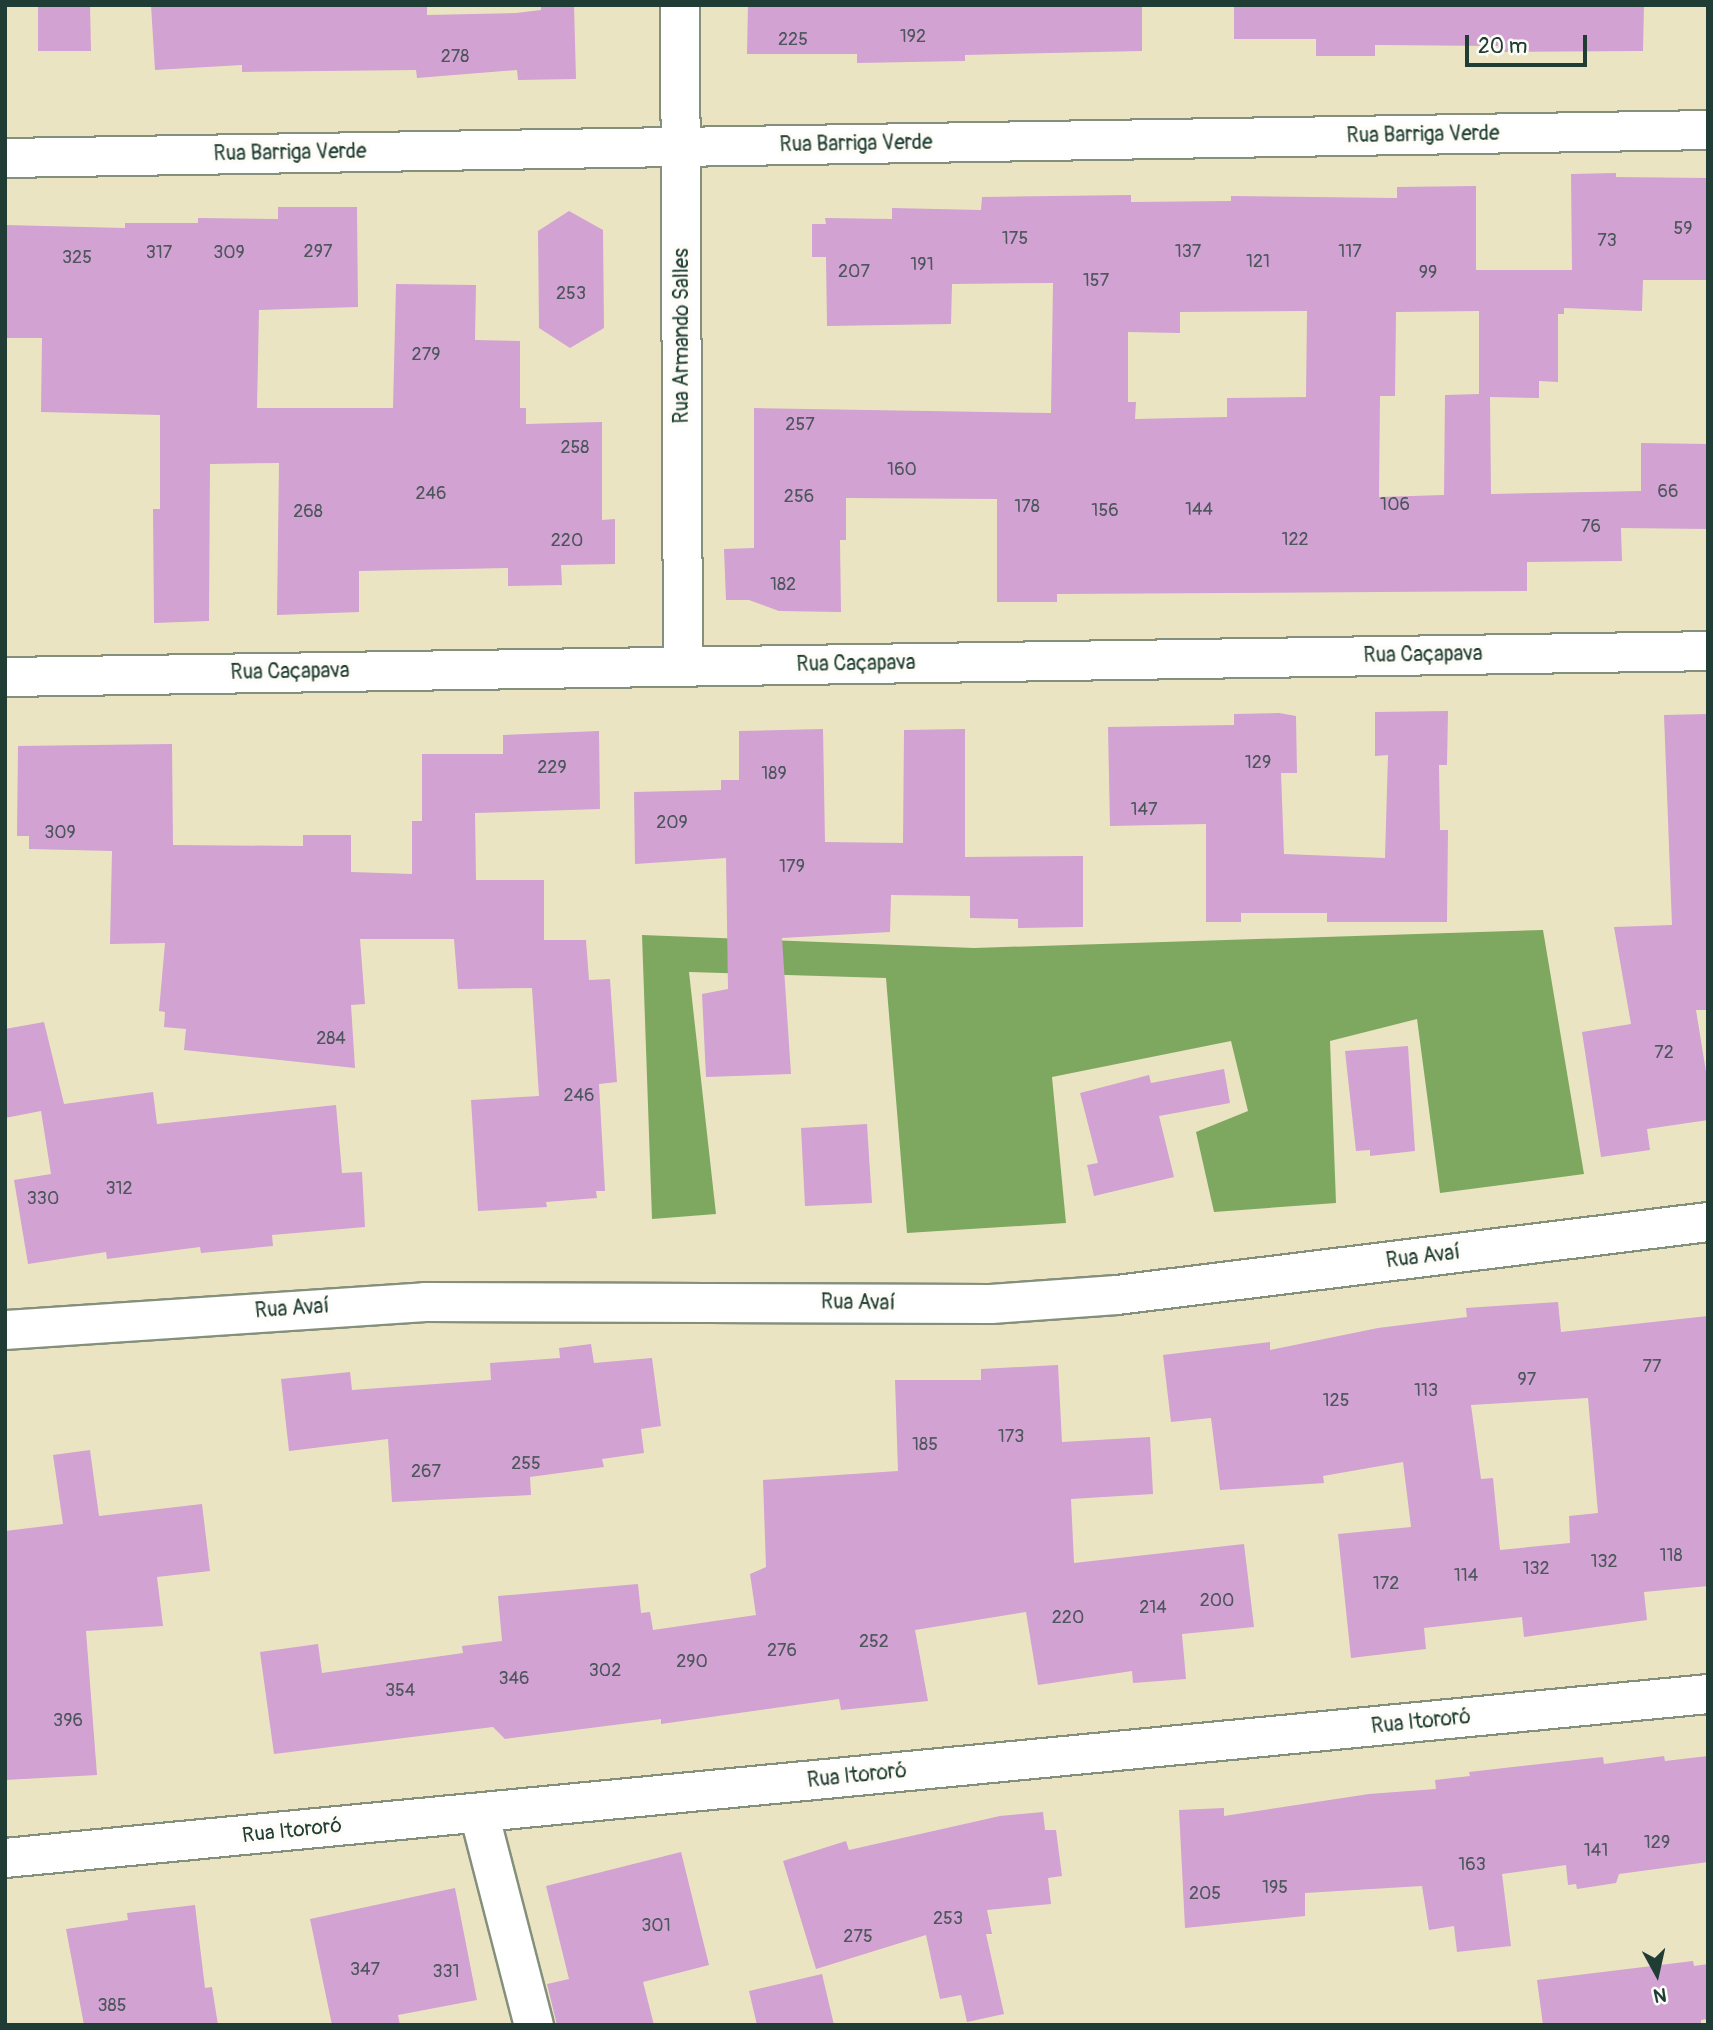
<!DOCTYPE html>
<html>
<head>
<meta charset="utf-8">
<style>
  body { margin:0 }
  #map { position:relative; width:1713px; height:2030px; overflow:hidden; background:#ebe4c3; font-family:Pangolin,sans-serif }
  div>[style] { position:absolute }
  .forest>* { inset:0; background:#7ea860 }
  .building>* { inset:0; background:#d1a2d2 }
  .roads { filter:drop-shadow(2px 0 #85907c) drop-shadow(-2px 0 #85907c) drop-shadow(0 2px #85907c) drop-shadow(0 -2px #85907c) }
  .minor>* { height:38px; margin:-19px; padding:0 19px; transform-origin:19px; border-radius:19px; background:#fff }
  span { translate:-50% -50%; white-space:nowrap; text-align:center; line-height:1.15; -webkit-text-stroke:7px #fdfcf7; paint-order:stroke }
  .number-label { font-size:18px; color:#4c565c }
  .number-label span { -webkit-text-stroke-width:0 }
  .street-label { font-size:21px; color:#1f3d34 }
  .frame { position:absolute; inset:0; border:7px solid #1f3d34; pointer-events:none }
  .north { position:absolute; left:1622px; top:1939px; width:70px; height:70px; -webkit-text-stroke:5px #fdfcf7; paint-order:stroke; rotate:172deg; font-size:19px; font-weight:700; line-height:28px; text-align:center; color:#1f3d34 }
  .north::after { content:''; display:block; margin:auto; width:24px; height:32px; background:#1f3d34; clip-path:polygon(50% 0,100% 100%,50% 72%,0 100%) }
  .scale { position:absolute; left:1465px; top:35px; width:122px; height:32px; box-sizing:border-box; border:4px solid #1f3d34; border-top:0; padding-left:9px; font-size:21px; line-height:24px; white-space:nowrap; color:#1f3d34; -webkit-text-stroke:5px #fdfcf7; paint-order:stroke }
</style>
</head>
<body>
<div id="map">
  <div class="forest">
    <div style="clip-path:polygon(1543px 930px,1584px 1174px,1440px 1193px,1417px 1019px,1330px 1041px,1336px 1203px,1214px 1212px,1196px 1132px,1248px 1111px,1231px 1041px,1052px 1077px,1066px 1223px,907px 1233px,886px 978px,689px 972px,716px 1214px,652px 1219px,642px 935px,974px 948px)"></div>
  </div>
  <div class="building">
    <div style="clip-path:polygon(38px 5px,90px 5px,91px 51px,38px 51px)"></div>
    <div style="clip-path:polygon(151px 5px,427px 5px,427px 15px,516px 13px,541px 10px,541px 5px,574px 5px,576px 79px,518px 80px,517px 70px,417px 78px,416px 70px,242px 72px,242px 65px,155px 70px)"></div>
    <div style="clip-path:polygon(748px 5px,1142px 5px,1142px 51px,965px 55px,965px 61px,857px 63px,857px 54px,747px 54px)"></div>
    <div style="clip-path:polygon(1234px 5px,1644px 5px,1643px 51px,1498px 52px,1498px 46px,1375px 45px,1375px 56px,1316px 56px,1316px 39px,1234px 39px)"></div>
    <div style="clip-path:polygon(evenodd,1616px 173px,1616px 177px,1708px 178px,1708px 280px,1643px 280px,1642px 311px,1564px 308px,1564px 314px,1558px 314px,1558px 382px,1539px 381px,1539px 398px,1490px 397px,1491px 494px,1641px 491px,1641px 443px,1708px 444px,1708px 529px,1621px 528px,1622px 561px,1527px 562px,1527px 591px,1057px 594px,1057px 602px,997px 602px,997px 499px,846px 498px,846px 540px,840px 540px,841px 612px,779px 611px,749px 600px,726px 600px,724px 549px,754px 548px,754px 408px,1051px 413px,1053px 283px,952px 284px,951px 324px,827px 326px,826px 257px,812px 257px,812px 224px,826px 224px,825px 218px,892px 219px,892px 208px,981px 210px,982px 197px,1131px 195px,1131px 202px,1231px 201px,1231px 196px,1397px 198px,1397px 187px,1476px 186px,1476px 270px,1572px 270px,1571px 174px,1616px 173px,1307px 311px,1306px 397px,1227px 398px,1227px 417px,1135px 419px,1136px 402px,1128px 402px,1128px 332px,1180px 333px,1180px 312px,1307px 311px,1616px 173px,1479px 311px,1479px 394px,1445px 395px,1444px 495px,1379px 497px,1380px 396px,1395px 396px,1396px 312px,1479px 311px)"></div>
    <div style="clip-path:polygon(278px 207px,357px 207px,358px 307px,259px 310px,257px 408px,393px 408px,396px 284px,476px 285px,475px 340px,520px 341px,520px 408px,526px 408px,526px 424px,602px 422px,602px 520px,615px 519px,615px 564px,561px 565px,562px 585px,508px 586px,508px 568px,359px 571px,359px 612px,277px 615px,279px 463px,210px 464px,209px 621px,154px 623px,153px 509px,160px 509px,160px 415px,41px 412px,42px 338px,5px 338px,5px 225px,125px 228px,125px 223px,198px 223px,198px 218px,278px 219px)"></div>
    <div style="clip-path:polygon(569px 211px,603px 230px,604px 328px,570px 348px,539px 328px,538px 231px)"></div>
    <div style="clip-path:polygon(1448px 711px,1447px 765px,1439px 765px,1440px 830px,1448px 830px,1447px 922px,1327px 922px,1327px 913px,1241px 913px,1241px 922px,1206px 922px,1206px 824px,1110px 826px,1108px 727px,1234px 725px,1234px 714px,1279px 713px,1296px 716px,1297px 773px,1281px 773px,1284px 854px,1385px 858px,1388px 755px,1375px 756px,1375px 712px)"></div>
    <div style="clip-path:polygon(1708px 714px,1708px 1010px,1696px 1010px,1708px 1084px,1708px 1120px,1647px 1129px,1650px 1150px,1601px 1157px,1582px 1032px,1631px 1024px,1614px 927px,1672px 925px,1664px 715px)"></div>
    <div style="clip-path:polygon(823px 729px,825px 842px,903px 843px,904px 730px,965px 729px,965px 857px,1083px 856px,1083px 927px,1018px 928px,1018px 919px,970px 918px,970px 896px,891px 895px,890px 932px,782px 938px,791px 1074px,706px 1077px,702px 994px,728px 989px,726px 858px,635px 864px,634px 792px,721px 790px,721px 780px,739px 780px,739px 731px)"></div>
    <div style="clip-path:polygon(599px 731px,600px 809px,475px 813px,476px 880px,544px 880px,544px 940px,586px 940px,589px 980px,610px 979px,617px 1082px,599px 1084px,605px 1191px,596px 1191px,597px 1198px,546px 1202px,547px 1207px,478px 1211px,471px 1100px,539px 1096px,532px 988px,458px 989px,454px 939px,360px 939px,365px 1004px,351px 1005px,355px 1068px,184px 1050px,186px 1029px,164px 1027px,165px 1012px,159px 1011px,165px 943px,110px 944px,112px 851px,29px 849px,29px 836px,17px 836px,18px 746px,172px 744px,173px 845px,303px 846px,303px 835px,351px 835px,351px 872px,412px 874px,412px 821px,422px 821px,422px 754px,503px 754px,503px 735px)"></div>
    <div style="clip-path:polygon(44px 1022px,64px 1104px,153px 1092px,157px 1124px,336px 1105px,342px 1173px,362px 1172px,365px 1227px,272px 1235px,273px 1246px,201px 1253px,200px 1247px,107px 1259px,106px 1252px,28px 1264px,14px 1180px,51px 1174px,41px 1111px,5px 1118px,5px 1029px)"></div>
    <div style="clip-path:polygon(1408px 1046px,1415px 1151px,1370px 1156px,1370px 1150px,1356px 1151px,1345px 1051px)"></div>
    <div style="clip-path:polygon(1224px 1069px,1230px 1103px,1159px 1116px,1174px 1177px,1094px 1196px,1087px 1165px,1098px 1163px,1080px 1093px,1149px 1075px,1151px 1083px)"></div>
    <div style="clip-path:polygon(867px 1124px,872px 1203px,805px 1206px,801px 1128px)"></div>
    <div style="clip-path:polygon(evenodd,1558px 1302px,1561px 1332px,1708px 1316px,1708px 1586px,1644px 1592px,1647px 1620px,1524px 1637px,1522px 1617px,1424px 1628px,1426px 1649px,1351px 1658px,1338px 1534px,1411px 1527px,1403px 1462px,1323px 1476px,1324px 1483px,1220px 1490px,1211px 1418px,1171px 1422px,1163px 1355px,1270px 1342px,1270px 1350px,1378px 1328px,1467px 1317px,1466px 1308px,1558px 1302px,1588px 1398px,1598px 1513px,1569px 1516px,1570px 1543px,1500px 1550px,1493px 1478px,1481px 1479px,1471px 1405px,1588px 1398px)"></div>
    <div style="clip-path:polygon(591px 1344px,594px 1363px,652px 1358px,661px 1426px,641px 1429px,644px 1453px,602px 1459px,604px 1467px,530px 1477px,531px 1495px,392px 1502px,388px 1439px,289px 1451px,281px 1379px,350px 1372px,352px 1390px,491px 1380px,490px 1363px,560px 1358px,559px 1348px)"></div>
    <div style="clip-path:polygon(1058px 1365px,1062px 1442px,1150px 1437px,1153px 1494px,1071px 1499px,1074px 1563px,1244px 1544px,1254px 1627px,1182px 1634px,1186px 1679px,1133px 1683px,1132px 1671px,1038px 1685px,1026px 1612px,915px 1630px,928px 1701px,841px 1710px,839px 1699px,661px 1724px,661px 1719px,505px 1739px,493px 1727px,274px 1754px,260px 1652px,318px 1644px,322px 1673px,463px 1653px,462px 1646px,502px 1641px,498px 1596px,638px 1584px,641px 1613px,650px 1612px,653px 1630px,756px 1615px,750px 1574px,766px 1567px,763px 1480px,898px 1471px,895px 1380px,981px 1380px,981px 1369px)"></div>
    <div style="clip-path:polygon(90px 1450px,99px 1516px,202px 1504px,210px 1571px,157px 1577px,163px 1626px,86px 1631px,97px 1775px,5px 1780px,5px 1531px,63px 1524px,53px 1455px)"></div>
    <div style="clip-path:polygon(1664px 1756px,1665px 1761px,1708px 1756px,1708px 1862px,1619px 1874px,1616px 1883px,1577px 1889px,1576px 1884px,1568px 1885px,1566px 1865px,1502px 1874px,1511px 1946px,1457px 1952px,1454px 1926px,1429px 1930px,1422px 1886px,1305px 1893px,1305px 1916px,1185px 1928px,1179px 1810px,1224px 1808px,1224px 1816px,1369px 1794px,1436px 1789px,1435px 1780px,1470px 1776px,1469px 1772px,1603px 1757px,1604px 1764px)"></div>
    <div style="clip-path:polygon(1043px 1812px,1045px 1830px,1056px 1830px,1062px 1876px,1048px 1878px,1051px 1904px,987px 1910px,992px 1934px,986px 1934px,1004px 2014px,967px 2022px,961px 1995px,940px 1999px,926px 1935px,816px 1969px,783px 1861px,846px 1841px,849px 1850px,1000px 1816px)"></div>
    <div style="clip-path:polygon(681px 1852px,709px 1965px,643px 1982px,654px 2025px,557px 2025px,547px 1984px,569px 1979px,546px 1886px)"></div>
    <div style="clip-path:polygon(455px 1888px,477px 2000px,398px 2015px,400px 2025px,332px 2025px,310px 1919px)"></div>
    <div style="clip-path:polygon(195px 1905px,205px 1988px,212px 1987px,218px 2025px,84px 2025px,66px 1929px,128px 1920px,127px 1913px)"></div>
    <div style="clip-path:polygon(1693px 1961px,1694px 1966px,1708px 1964px,1708px 2019px,1701px 2020px,1701px 2025px,1543px 2025px,1537px 1980px)"></div>
    <div style="clip-path:polygon(822px 1974px,834px 2025px,757px 2025px,749px 1991px)"></div>
  </div>
  <div class="roads">
    <div class="minor">
      <div style="left:680px;top:5px;width:661px;rotate:89.74deg"></div>
      <div style="left:5px;top:158px;width:1703px;rotate:-0.94deg"></div>
      <div style="left:5px;top:677px;width:1703px;rotate:-0.87deg"></div>
      <div style="left:5px;top:1330px;width:421px;rotate:-3.8deg"></div>
      <div style="left:425px;top:1302px;width:566px;rotate:0.2deg"></div>
      <div style="left:991px;top:1304px;width:126px;rotate:-4.1deg"></div>
      <div style="left:1117px;top:1295px;width:595px;rotate:-7.04deg"></div>
      <div style="left:479px;top:1813px;width:219px;rotate:75.5deg"></div>
      <div style="left:5px;top:1858px;width:1711px;rotate:-5.5deg"></div>
    </div>
  </div>
  <div class="number-label">
    <span style="left:913px;top:37px">192</span>
    <span style="left:793px;top:40px">225</span>
    <span style="left:455px;top:57px">278</span>
    <span style="left:1683px;top:229px">59</span>
    <span style="left:1015px;top:239px">175</span>
    <span style="left:1607px;top:241px">73</span>
    <span style="left:318px;top:252px">297</span>
    <span style="left:1188px;top:252px">137</span>
    <span style="left:1350px;top:252px">117</span>
    <span style="left:159px;top:253px">317</span>
    <span style="left:229px;top:253px">309</span>
    <span style="left:77px;top:258px">325</span>
    <span style="left:1258px;top:262px">121</span>
    <span style="left:922px;top:265px">191</span>
    <span style="left:854px;top:272px">207</span>
    <span style="left:1428px;top:273px">99</span>
    <span style="left:1096px;top:281px">157</span>
    <span style="left:571px;top:294px">253</span>
    <span style="left:426px;top:355px">279</span>
    <span style="left:800px;top:425px">257</span>
    <span style="left:575px;top:448px">258</span>
    <span style="left:902px;top:470px">160</span>
    <span style="left:1668px;top:492px">66</span>
    <span style="left:431px;top:494px">246</span>
    <span style="left:799px;top:497px">256</span>
    <span style="left:1395px;top:505px">106</span>
    <span style="left:1027px;top:507px">178</span>
    <span style="left:1199px;top:510px">144</span>
    <span style="left:1105px;top:511px">156</span>
    <span style="left:308px;top:512px">268</span>
    <span style="left:1591px;top:527px">76</span>
    <span style="left:1295px;top:540px">122</span>
    <span style="left:567px;top:541px">220</span>
    <span style="left:783px;top:585px">182</span>
    <span style="left:1258px;top:763px">129</span>
    <span style="left:552px;top:768px">229</span>
    <span style="left:774px;top:774px">189</span>
    <span style="left:1144px;top:810px">147</span>
    <span style="left:672px;top:823px">209</span>
    <span style="left:60px;top:833px">309</span>
    <span style="left:792px;top:867px">179</span>
    <span style="left:331px;top:1039px">284</span>
    <span style="left:1664px;top:1053px">72</span>
    <span style="left:579px;top:1096px">246</span>
    <span style="left:119px;top:1189px">312</span>
    <span style="left:43px;top:1199px">330</span>
    <span style="left:1652px;top:1367px">77</span>
    <span style="left:1527px;top:1380px">97</span>
    <span style="left:1426px;top:1391px">113</span>
    <span style="left:1336px;top:1401px">125</span>
    <span style="left:1011px;top:1437px">173</span>
    <span style="left:925px;top:1445px">185</span>
    <span style="left:526px;top:1464px">255</span>
    <span style="left:426px;top:1472px">267</span>
    <span style="left:1671px;top:1556px">118</span>
    <span style="left:1604px;top:1562px">132</span>
    <span style="left:1536px;top:1569px">132</span>
    <span style="left:1466px;top:1576px">114</span>
    <span style="left:1386px;top:1584px">172</span>
    <span style="left:1217px;top:1601px">200</span>
    <span style="left:1153px;top:1608px">214</span>
    <span style="left:1068px;top:1618px">220</span>
    <span style="left:874px;top:1642px">252</span>
    <span style="left:782px;top:1651px">276</span>
    <span style="left:692px;top:1662px">290</span>
    <span style="left:605px;top:1671px">302</span>
    <span style="left:514px;top:1679px">346</span>
    <span style="left:400px;top:1691px">354</span>
    <span style="left:68px;top:1721px">396</span>
    <span style="left:1657px;top:1843px">129</span>
    <span style="left:1596px;top:1851px">141</span>
    <span style="left:1472px;top:1865px">163</span>
    <span style="left:1275px;top:1888px">195</span>
    <span style="left:1205px;top:1894px">205</span>
    <span style="left:948px;top:1919px">253</span>
    <span style="left:656px;top:1926px">301</span>
    <span style="left:858px;top:1937px">275</span>
    <span style="left:365px;top:1970px">347</span>
    <span style="left:446px;top:1972px">331</span>
    <span style="left:112px;top:2006px">385</span>
  </div>
  <div class="street-label">
    <span style="left:1423px;top:135px;rotate:-1deg">Rua Barriga Verde</span>
    <span style="left:856px;top:144px;rotate:-1deg">Rua Barriga Verde</span>
    <span style="left:290px;top:153px;rotate:-1deg">Rua Barriga Verde</span>
    <span style="left:682px;top:336px;rotate:-90deg">Rua Armando Salles</span>
    <span style="left:1423px;top:655px;rotate:-1deg">Rua Caçapava</span>
    <span style="left:856px;top:664px;rotate:-1deg">Rua Caçapava</span>
    <span style="left:290px;top:672px;rotate:-1deg">Rua Caçapava</span>
    <span style="left:1423px;top:1257px;rotate:-7deg">Rua Avaí</span>
    <span style="left:858px;top:1303px;rotate:1deg">Rua Avaí</span>
    <span style="left:292px;top:1309px;rotate:-4deg">Rua Avaí</span>
    <span style="left:1421px;top:1722px;rotate:-6deg">Rua Itororó</span>
    <span style="left:857px;top:1776px;rotate:-6deg">Rua Itororó</span>
    <span style="left:292px;top:1831px;rotate:-6deg">Rua Itororó</span>
  </div>
  <div class="frame"></div>
  <div class="north">N</div>
  <div class="scale">20 m</div>
</div>
</body>
</html>
